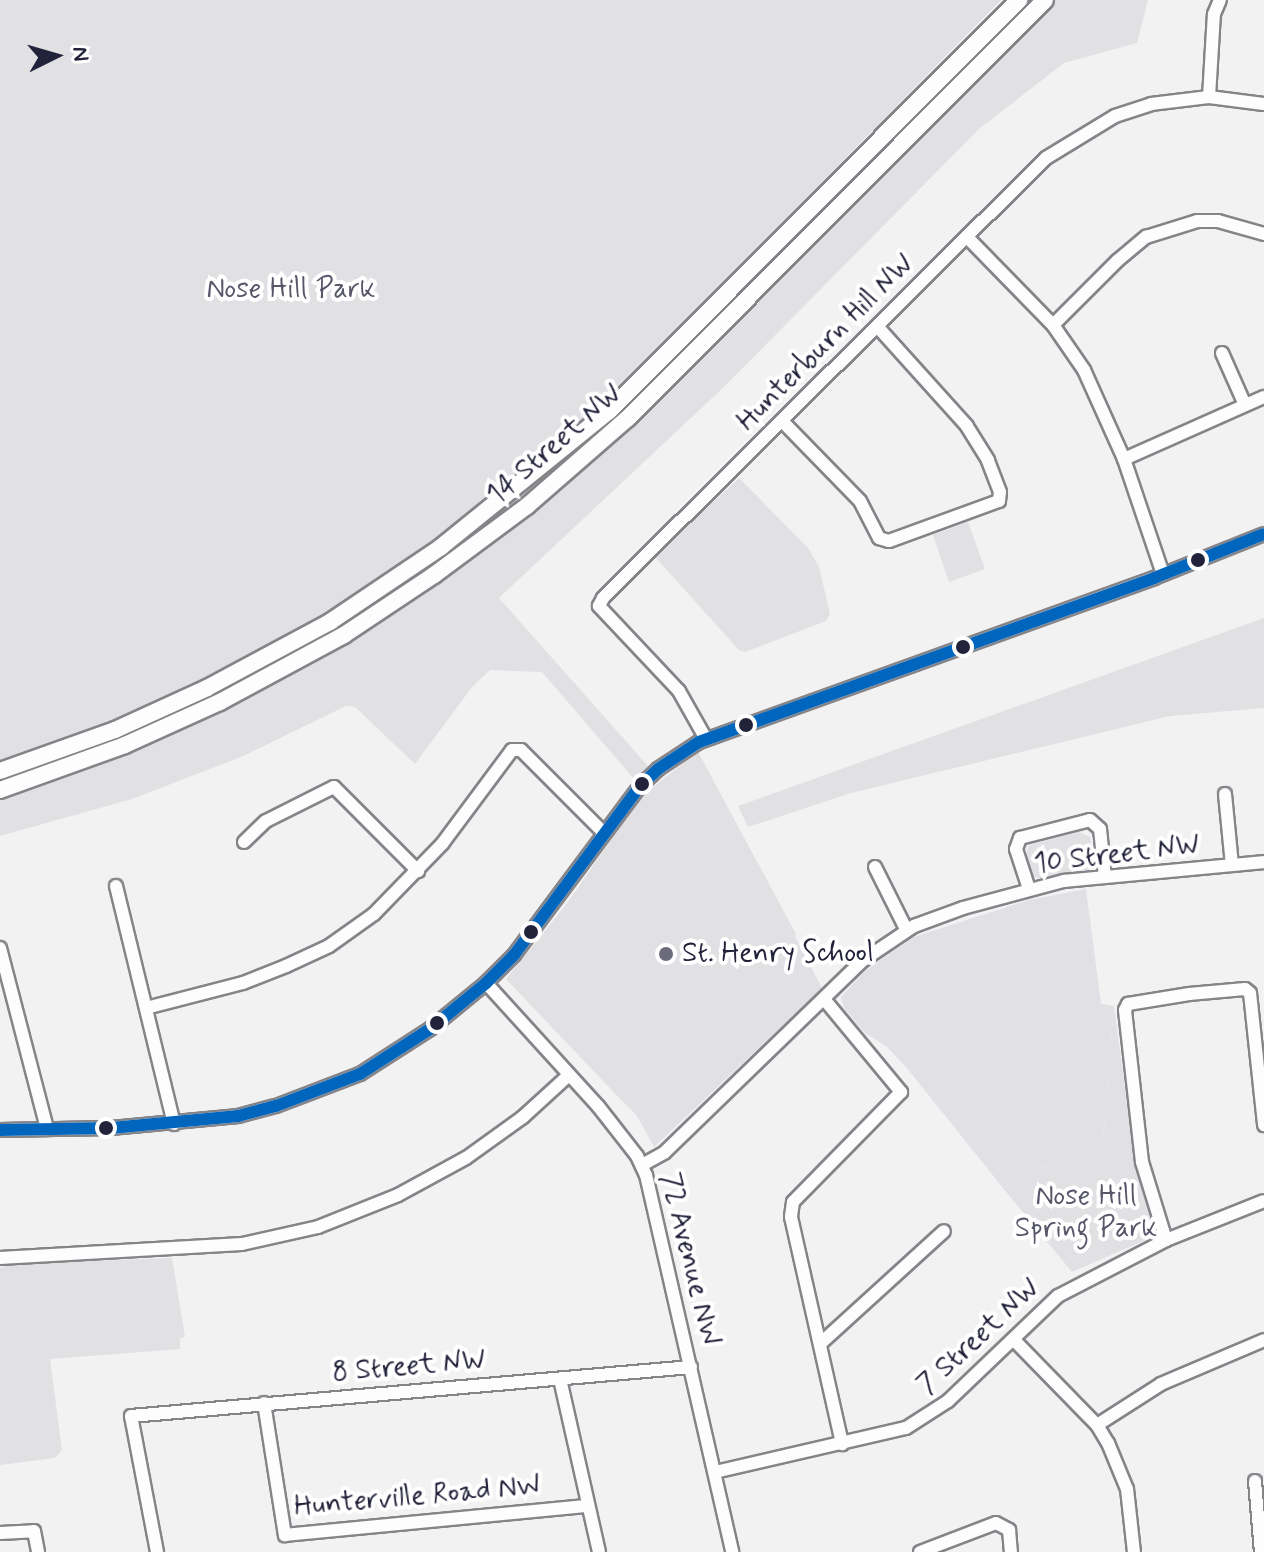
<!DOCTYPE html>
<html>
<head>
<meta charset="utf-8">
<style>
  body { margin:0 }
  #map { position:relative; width:1264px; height:1552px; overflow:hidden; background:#f2f2f3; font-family:Mynerve,sans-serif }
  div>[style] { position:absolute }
  .built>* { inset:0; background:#e1e1e5 }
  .green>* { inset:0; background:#e1e1e4 }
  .roads { filter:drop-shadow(2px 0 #848489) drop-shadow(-2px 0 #848489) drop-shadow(0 2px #848489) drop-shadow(0 -2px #848489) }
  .minor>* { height:12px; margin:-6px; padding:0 6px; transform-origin:6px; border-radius:6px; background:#fdfdfd }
  .major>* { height:16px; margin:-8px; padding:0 8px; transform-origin:8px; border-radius:8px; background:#fdfdfd }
  .bus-1>* { height:12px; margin:-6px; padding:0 6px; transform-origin:6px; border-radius:6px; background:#0065bd }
  .dots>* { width:22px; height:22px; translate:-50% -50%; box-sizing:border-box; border:4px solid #fff; border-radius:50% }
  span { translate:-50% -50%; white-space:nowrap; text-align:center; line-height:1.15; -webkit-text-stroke:8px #fff; paint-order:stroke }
  .park-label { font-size:28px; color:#57576a }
  .street-label { font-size:28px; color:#22223b }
  .poi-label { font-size:28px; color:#22223b }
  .left { translate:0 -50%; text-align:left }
  .north { position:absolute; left:16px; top:16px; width:80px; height:80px; -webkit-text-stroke:6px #fff; paint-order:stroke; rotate:85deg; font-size:22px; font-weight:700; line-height:32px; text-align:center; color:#22223b }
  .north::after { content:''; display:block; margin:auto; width:28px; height:36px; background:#22223b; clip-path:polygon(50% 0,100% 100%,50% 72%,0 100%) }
</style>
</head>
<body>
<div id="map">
  <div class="built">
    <div style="clip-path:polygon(698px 752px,822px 988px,654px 1147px,637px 1116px,506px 979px,566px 905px,642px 796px)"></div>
    <div style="clip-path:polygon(1086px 889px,1101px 1004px,1114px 1006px,1102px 1152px,1087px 1164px,1039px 1168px,1003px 1188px,906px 1067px,886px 1046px,865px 1033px,844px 1008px,841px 997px,865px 971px,914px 937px,1029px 900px)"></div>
  </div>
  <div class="green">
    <div style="clip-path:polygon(0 0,1001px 0,589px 419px,461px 524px,328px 614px,281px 641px,113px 722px,0 763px)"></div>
    <div style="clip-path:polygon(1054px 0,1148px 0,1137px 43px,1064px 63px,979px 129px,726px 385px,499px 598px,648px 766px,634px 779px,542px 672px,490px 670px,472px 687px,415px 764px,355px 707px,346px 706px,241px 757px,132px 799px,0 836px,0 797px,127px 752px,222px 708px,524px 517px)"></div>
    <div style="clip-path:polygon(739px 478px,808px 548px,819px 567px,830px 614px,826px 621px,745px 652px,739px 650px,655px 557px)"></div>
    <div style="clip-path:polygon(968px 522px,985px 569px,949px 582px,933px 535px)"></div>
    <div style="clip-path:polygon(1264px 618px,1264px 708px,1170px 716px,851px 793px,748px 827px,738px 806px)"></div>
    <div style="clip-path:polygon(698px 752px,796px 934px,774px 972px,643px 965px,628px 1107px,506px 979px,566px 905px,642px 796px)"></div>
    <div style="clip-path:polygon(1079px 832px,1090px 837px,1095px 863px,1092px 869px,1041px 879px,1032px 876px,1025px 858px,1029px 845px)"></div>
    <div style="clip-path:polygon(1053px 954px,1060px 975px,1013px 994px,1005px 974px,1010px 967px)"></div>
    <div style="clip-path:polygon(1114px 1006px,1135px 1162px,1156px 1229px,1150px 1238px,1072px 1272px,1003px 1188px,1039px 1168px,1087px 1164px,1102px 1152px)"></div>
    <div style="clip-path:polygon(661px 1102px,669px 1110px,683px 1102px,688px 1110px,657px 1134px,641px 1118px)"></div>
    <div style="clip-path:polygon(172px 1258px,185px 1337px,180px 1338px,180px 1349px,50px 1359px,62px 1450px,55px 1458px,0 1465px,0 1268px,11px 1264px)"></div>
  </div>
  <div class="roads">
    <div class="minor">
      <div style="left:1209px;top:97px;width:83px;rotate:-86.6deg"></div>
      <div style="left:1214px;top:14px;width:15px;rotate:-67deg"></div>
      <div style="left:967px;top:237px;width:123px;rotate:45.7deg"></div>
      <div style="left:1053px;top:325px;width:55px;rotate:55.4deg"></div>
      <div style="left:1084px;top:370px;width:98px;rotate:65.8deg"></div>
      <div style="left:1124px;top:459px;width:121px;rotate:71.3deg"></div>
      <div style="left:1053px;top:325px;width:91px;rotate:-45deg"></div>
      <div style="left:1117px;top:261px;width:38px;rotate:-40deg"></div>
      <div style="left:1146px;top:237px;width:53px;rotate:-17.4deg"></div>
      <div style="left:1197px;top:221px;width:21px"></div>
      <div style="left:1218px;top:221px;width:48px;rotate:15.8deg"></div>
      <div style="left:1222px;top:353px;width:57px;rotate:66.1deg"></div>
      <div style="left:783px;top:422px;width:110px;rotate:45.7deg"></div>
      <div style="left:860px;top:501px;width:42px;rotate:62.8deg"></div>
      <div style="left:879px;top:538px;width:10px;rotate:17deg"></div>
      <div style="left:889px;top:541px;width:117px;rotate:-20deg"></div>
      <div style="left:999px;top:501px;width:9px;rotate:-84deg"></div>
      <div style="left:1000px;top:492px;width:34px;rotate:-111deg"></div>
      <div style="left:988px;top:460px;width:40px;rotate:-122deg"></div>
      <div style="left:967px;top:426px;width:133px;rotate:-132deg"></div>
      <div style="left:1124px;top:459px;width:153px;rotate:-23.9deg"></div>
      <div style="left:706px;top:739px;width:55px;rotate:-119.4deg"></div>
      <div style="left:679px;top:691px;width:117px;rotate:-133.3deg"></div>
      <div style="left:599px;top:606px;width:9px;rotate:-63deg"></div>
      <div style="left:603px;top:598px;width:624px;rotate:-44.81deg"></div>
      <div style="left:1046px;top:158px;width:81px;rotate:-31.3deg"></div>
      <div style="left:1115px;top:116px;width:38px;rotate:-18deg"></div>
      <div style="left:1151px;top:104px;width:58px;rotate:-6.9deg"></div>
      <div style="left:1209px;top:97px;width:55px;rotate:7.3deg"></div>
      <div style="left:1225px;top:794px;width:71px;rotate:84.4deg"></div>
      <div style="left:244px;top:842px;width:30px;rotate:-44deg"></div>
      <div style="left:266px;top:821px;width:76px;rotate:-26.6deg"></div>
      <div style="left:334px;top:787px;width:119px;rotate:45deg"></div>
      <div style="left:875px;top:867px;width:69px;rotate:63.4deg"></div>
      <div style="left:116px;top:886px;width:245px;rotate:76.3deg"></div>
      <div style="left:1029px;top:889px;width:42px;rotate:-108deg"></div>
      <div style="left:1016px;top:849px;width:12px;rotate:-70deg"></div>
      <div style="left:1020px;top:838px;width:72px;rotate:-14.4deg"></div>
      <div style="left:1090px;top:820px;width:13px;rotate:42deg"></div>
      <div style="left:1100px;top:829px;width:48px;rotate:84.1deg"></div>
      <div style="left:0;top:948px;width:187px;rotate:75.4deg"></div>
      <div style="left:486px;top:983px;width:166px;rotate:47.7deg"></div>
      <div style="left:598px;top:1106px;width:63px;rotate:52deg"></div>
      <div style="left:637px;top:1156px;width:21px;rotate:65deg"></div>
      <div style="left:646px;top:1175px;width:387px;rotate:77.1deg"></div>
      <div style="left:824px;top:999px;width:121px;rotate:50.4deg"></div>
      <div style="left:901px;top:1092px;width:154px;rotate:134.5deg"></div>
      <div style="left:793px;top:1202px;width:15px;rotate:98deg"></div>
      <div style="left:791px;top:1217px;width:233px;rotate:77.3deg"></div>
      <div style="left:146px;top:1008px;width:100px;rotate:-14.5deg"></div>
      <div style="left:243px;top:983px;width:46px;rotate:-21.6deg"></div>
      <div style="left:286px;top:966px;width:47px;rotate:-24.9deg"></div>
      <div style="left:329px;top:946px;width:55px;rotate:-35.4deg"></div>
      <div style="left:374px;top:914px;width:98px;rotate:-45.8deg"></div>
      <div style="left:442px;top:844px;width:117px;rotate:-53.3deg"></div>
      <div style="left:512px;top:750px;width:9px"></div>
      <div style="left:521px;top:750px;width:117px;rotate:45deg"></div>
      <div style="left:0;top:1130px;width:111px;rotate:-1deg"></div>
      <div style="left:111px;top:1128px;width:128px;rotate:-5.4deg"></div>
      <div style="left:238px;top:1116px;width:39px;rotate:-15deg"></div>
      <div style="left:276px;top:1106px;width:90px;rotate:-20.9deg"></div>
      <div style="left:360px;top:1074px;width:83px;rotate:-32.7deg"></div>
      <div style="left:430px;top:1029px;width:72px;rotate:-39.4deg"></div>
      <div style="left:486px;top:983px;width:40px;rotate:-45deg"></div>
      <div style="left:514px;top:955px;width:211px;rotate:-53.3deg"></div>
      <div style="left:640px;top:786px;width:25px;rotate:-43deg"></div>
      <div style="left:658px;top:769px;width:49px;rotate:-33.4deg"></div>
      <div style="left:699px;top:742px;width:484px;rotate:-19.8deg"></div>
      <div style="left:1154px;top:578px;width:118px;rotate:-21.8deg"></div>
      <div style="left:642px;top:1165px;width:26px;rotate:-29deg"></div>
      <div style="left:665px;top:1152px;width:274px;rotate:-44.1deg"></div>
      <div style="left:862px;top:961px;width:63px;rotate:-33.9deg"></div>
      <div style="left:914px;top:926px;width:52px;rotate:-20.2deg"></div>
      <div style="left:963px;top:908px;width:105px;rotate:-15deg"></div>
      <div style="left:1064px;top:881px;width:201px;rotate:-5.4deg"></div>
      <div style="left:1166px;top:1240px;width:82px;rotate:-107.1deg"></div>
      <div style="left:1142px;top:1162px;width:153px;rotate:-96.4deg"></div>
      <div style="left:1125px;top:1010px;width:7px;rotate:-63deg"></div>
      <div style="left:1128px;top:1004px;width:62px;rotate:-9.3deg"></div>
      <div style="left:1189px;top:994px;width:56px;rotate:-5.1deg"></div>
      <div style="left:1245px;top:989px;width:6px;rotate:39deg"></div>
      <div style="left:1250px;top:993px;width:133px;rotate:83.9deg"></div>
      <div style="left:0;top:1258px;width:242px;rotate:-3.3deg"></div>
      <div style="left:242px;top:1244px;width:78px;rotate:-12.6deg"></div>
      <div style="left:318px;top:1227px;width:86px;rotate:-21.8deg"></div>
      <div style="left:398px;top:1195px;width:77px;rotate:-28.6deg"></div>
      <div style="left:466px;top:1158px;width:70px;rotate:-35.7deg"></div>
      <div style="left:523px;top:1117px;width:62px;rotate:-42.4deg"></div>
      <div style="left:1013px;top:1339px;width:120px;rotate:45.7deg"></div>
      <div style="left:1097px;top:1425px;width:21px;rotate:59deg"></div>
      <div style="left:1108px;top:1443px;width:50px;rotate:67.6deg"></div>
      <div style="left:1127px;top:1489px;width:63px;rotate:83.7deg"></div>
      <div style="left:821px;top:1343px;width:166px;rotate:-42.3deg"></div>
      <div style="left:560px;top:1379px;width:177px;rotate:77.3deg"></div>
      <div style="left:264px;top:1403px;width:134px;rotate:81deg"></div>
      <div style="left:285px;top:1535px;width:304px;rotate:-5.5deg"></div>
      <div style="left:1097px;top:1425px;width:76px;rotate:-32.6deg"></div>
      <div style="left:1161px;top:1384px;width:112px;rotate:-23.1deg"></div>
      <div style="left:715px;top:1472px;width:196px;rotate:-13deg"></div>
      <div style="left:906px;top:1428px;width:50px;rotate:-32.7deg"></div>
      <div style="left:948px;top:1401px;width:152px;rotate:-43.7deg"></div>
      <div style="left:1058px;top:1296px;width:122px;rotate:-27.4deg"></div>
      <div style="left:1166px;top:1240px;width:105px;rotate:-21.7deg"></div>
      <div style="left:1255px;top:1481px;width:71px;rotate:85.2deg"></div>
      <div style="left:0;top:1533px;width:34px;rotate:-3deg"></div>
      <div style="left:34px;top:1531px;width:21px;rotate:79deg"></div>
      <div style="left:157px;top:1552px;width:138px;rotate:-100.8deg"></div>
      <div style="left:131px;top:1416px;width:562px;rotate:-5deg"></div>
      <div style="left:920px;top:1552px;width:81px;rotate:-20.9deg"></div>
      <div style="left:996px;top:1523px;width:15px;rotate:28deg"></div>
      <div style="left:1009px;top:1530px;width:22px;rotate:85deg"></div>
    </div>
    <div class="major">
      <div style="left:0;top:771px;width:122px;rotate:-19.6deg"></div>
      <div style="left:115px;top:730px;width:101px;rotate:-24.5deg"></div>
      <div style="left:207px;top:688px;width:140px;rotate:-28.2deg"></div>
      <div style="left:330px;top:622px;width:134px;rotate:-34deg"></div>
      <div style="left:441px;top:547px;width:216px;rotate:-39deg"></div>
      <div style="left:609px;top:411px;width:581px;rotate:-45.07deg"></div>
      <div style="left:0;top:790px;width:133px;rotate:-19.8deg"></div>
      <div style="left:125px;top:745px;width:104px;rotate:-24.4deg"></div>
      <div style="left:220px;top:702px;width:141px;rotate:-28.4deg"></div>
      <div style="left:344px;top:635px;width:108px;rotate:-33.7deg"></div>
      <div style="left:434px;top:575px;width:116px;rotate:-36.6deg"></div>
      <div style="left:527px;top:506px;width:134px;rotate:-41.1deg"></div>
      <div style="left:628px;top:418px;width:590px;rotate:-45.07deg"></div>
    </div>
  </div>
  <div class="bus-1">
    <div style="left:0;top:1130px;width:111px;rotate:-1deg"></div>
    <div style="left:111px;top:1128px;width:128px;rotate:-5.4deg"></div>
    <div style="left:238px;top:1116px;width:39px;rotate:-15deg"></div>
    <div style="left:276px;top:1106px;width:90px;rotate:-20.9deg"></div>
    <div style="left:360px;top:1074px;width:83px;rotate:-32.7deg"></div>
    <div style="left:430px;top:1029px;width:72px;rotate:-39.4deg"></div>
    <div style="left:486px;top:983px;width:40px;rotate:-45deg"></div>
    <div style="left:514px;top:955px;width:211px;rotate:-53.3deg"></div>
    <div style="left:640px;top:786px;width:25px;rotate:-43deg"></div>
    <div style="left:658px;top:769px;width:49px;rotate:-33.4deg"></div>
    <div style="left:699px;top:742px;width:484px;rotate:-19.8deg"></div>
    <div style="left:1154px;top:578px;width:118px;rotate:-21.8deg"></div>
  </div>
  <div class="dots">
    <div style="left:1198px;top:560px;background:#22223b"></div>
    <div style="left:963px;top:647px;background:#22223b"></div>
    <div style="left:746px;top:725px;background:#22223b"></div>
    <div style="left:642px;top:784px;background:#22223b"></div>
    <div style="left:531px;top:932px;background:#22223b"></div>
    <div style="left:666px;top:954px;background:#6b6b7b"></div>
    <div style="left:437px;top:1023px;background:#22223b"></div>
    <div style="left:106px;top:1128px;background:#22223b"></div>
  </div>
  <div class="park-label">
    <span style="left:291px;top:290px">Nose Hill Park</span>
    <span style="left:1086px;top:1213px">Nose Hill<br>Spring Park</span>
  </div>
  <div class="street-label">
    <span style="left:826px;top:343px;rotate:-45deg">Hunterburn Hill NW</span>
    <span style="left:555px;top:445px;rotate:-41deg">14 Street NW</span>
    <span style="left:1117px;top:855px;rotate:-7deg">10 Street NW</span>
    <span style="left:689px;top:1259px;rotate:76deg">72 Avenue NW</span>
    <span style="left:979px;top:1337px;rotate:-43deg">7 Street NW</span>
    <span style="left:409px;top:1367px;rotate:-5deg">8 Street NW</span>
    <span style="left:417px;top:1497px;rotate:-5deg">Hunterville Road NW</span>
  </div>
  <div class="poi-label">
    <span class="left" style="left:682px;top:954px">St. Henry School</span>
  </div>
  <div class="north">N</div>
</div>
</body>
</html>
